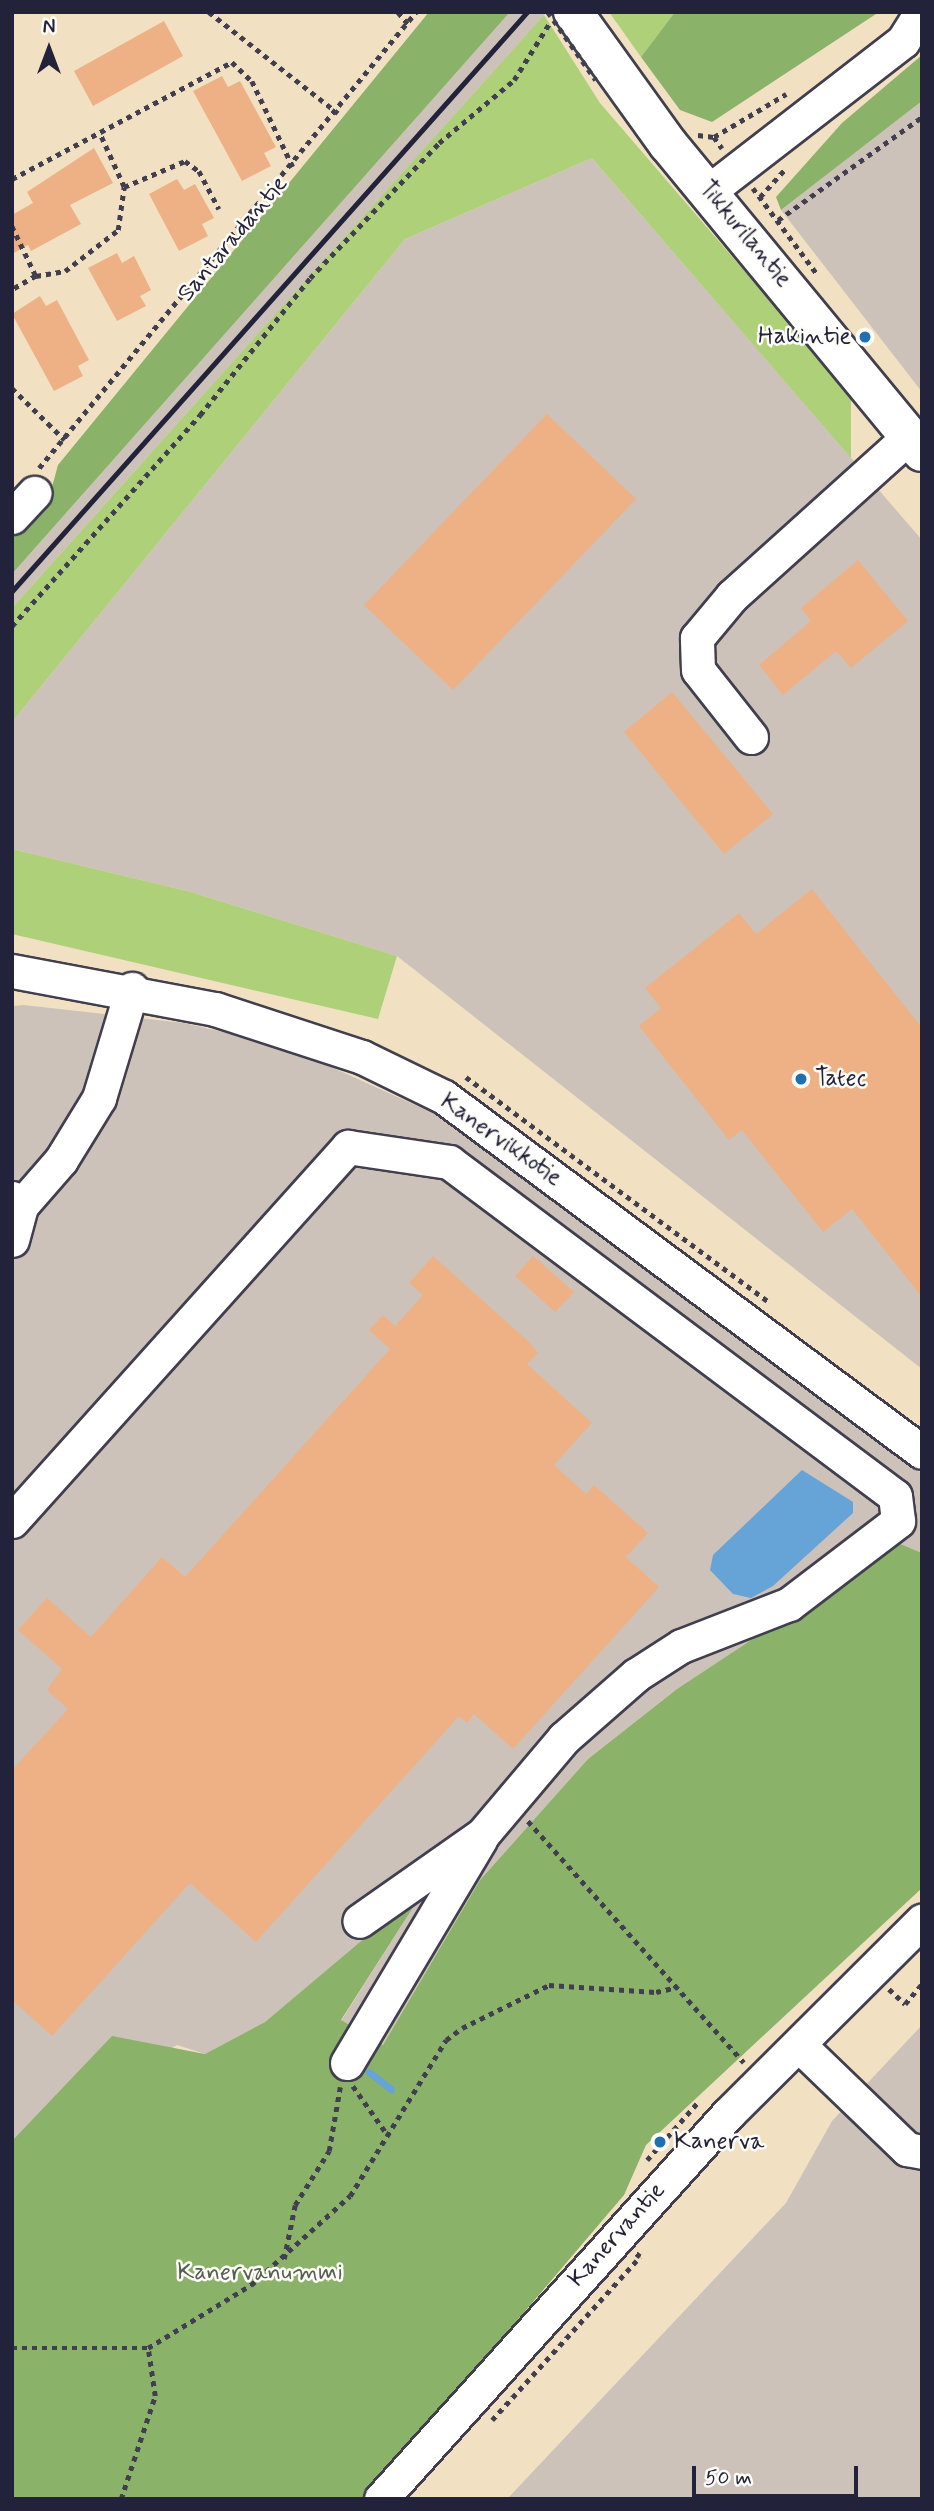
<!DOCTYPE html>
<html>
<head>
<meta charset="utf-8">
<style>
  body { margin:0 }
  #map { position:relative; width:934px; height:2511px; overflow:hidden; background:#f1e1c2; font-family:Mynerve,sans-serif }
  div>[style] { position:absolute }
  .industrial>* { inset:0; background:#ccc2b9 }
  .green>* { inset:0; background:#add079 }
  .forest>* { inset:0; background:#8ab269 }
  .water>* { inset:0; background:#66a3d7 }
  .stream>* { height:7px; margin:-3.5px; padding:0 3.5px; transform-origin:3.5px; border-radius:3.5px; background:#66a3d7 }
  .building>* { inset:0; background:#edb185 }
  .path>* { height:4.5px; margin-top:-2.25px; transform-origin:0; background:repeating-linear-gradient(90deg,#413f4f 0 5px,transparent 0 10px) }
  .roads { filter:drop-shadow(2px 0 #413f4f) drop-shadow(-2px 0 #413f4f) drop-shadow(0 2px #413f4f) drop-shadow(0 -2px #413f4f) }
  .minor>* { height:33px; margin:-16.5px; padding:0 16.5px; transform-origin:16.5px; border-radius:16.5px; background:#fff }
  .major>* { height:38px; margin:-19px; padding:0 19px; transform-origin:19px; border-radius:19px; background:#fff }
  .rail>* { height:5px; margin:-2.5px; padding:0 2.5px; transform-origin:2.5px; border-radius:2.5px; background:#22223b }
  .path-bridge>* { height:4.5px; margin-top:-2.25px; transform-origin:0; background:repeating-linear-gradient(90deg,#413f4f 0 5px,transparent 0 10px) }
  .dots>* { width:19px; height:19px; translate:-50% -50%; box-sizing:border-box; border:4px solid #fdfcf7; border-radius:50% }
  span { translate:-50% -50%; white-space:nowrap; text-align:center; line-height:1.15; -webkit-text-stroke:5px #fdfcf7; paint-order:stroke }
  .street-label { font-size:24px; color:#22223b }
  .poi-label { font-size:24px; color:#22223b }
  .right { translate:-100% -50%; text-align:right }
  .left { translate:0 -50%; text-align:left }
  .park-label { font-size:24px; color:#535f51 }
  .frame { position:absolute; inset:0; border:14px solid #22223b; pointer-events:none }
  .north { position:absolute; left:14px; top:14px; width:70px; height:70px; -webkit-text-stroke:5px #fdfcf7; paint-order:stroke; rotate:0deg; font-size:19px; font-weight:700; line-height:28px; text-align:center; color:#22223b }
  .north::after { content:''; display:block; margin:auto; width:24px; height:32px; background:#22223b; clip-path:polygon(50% 0,100% 100%,50% 72%,0 100%) }
  .scale { position:absolute; left:692px; top:2466px; width:166px; height:32px; box-sizing:border-box; border:4px solid #22223b; border-top:0; padding-left:9px; font-size:21px; line-height:24px; white-space:nowrap; color:#22223b; -webkit-text-stroke:5px #fdfcf7; paint-order:stroke }
</style>
</head>
<body>
<div id="map">
  <div class="industrial">
    <div style="clip-path:polygon(510px 12px,547px 12px,12px 608px,12px 574px)"></div>
    <div style="clip-path:polygon(922px 101px,922px 392px,781px 210px)"></div>
    <div style="clip-path:polygon(592px 158px,922px 540px,922px 1369px,397px 956px,191px 892px,12px 849px,12px 722px,405px 239px)"></div>
    <div style="clip-path:polygon(24px 1005px,184px 1023px,285px 1046px,446px 1119px,922px 1474px,922px 1553px,898px 1543px,677px 1689px,588px 1759px,480px 1880px,383px 2045px,341px 2021px,414px 1906px,410px 1901px,265px 2022px,205px 2054px,177px 2045px,12px 2141px,12px 1006px)"></div>
    <div style="clip-path:polygon(922px 2025px,922px 2499px,507px 2499px,786px 2203px,832px 2121px)"></div>
  </div>
  <div class="green">
    <div style="clip-path:polygon(609px 12px,675px 12px,641px 57px)"></div>
    <div style="clip-path:polygon(544px 15px,600px 103px,851px 395px,851px 458px,592px 158px,405px 239px,12px 722px,12px 608px)"></div>
    <div style="clip-path:polygon(12px 849px,191px 892px,397px 956px,378px 1019px,12px 934px)"></div>
  </div>
  <div class="forest">
    <div style="clip-path:polygon(429px 12px,510px 12px,12px 574px,12px 539px,49px 498px,58px 465px)"></div>
    <div style="clip-path:polygon(675px 12px,879px 12px,712px 122px,680px 110px,641px 57px)"></div>
    <div style="clip-path:polygon(922px 55px,922px 101px,781px 210px,776px 197px,842px 123px)"></div>
    <div style="clip-path:polygon(898px 1543px,922px 1553px,922px 1888px,646px 2145px,624px 2195px,372px 2491px,364px 2499px,12px 2499px,12px 2141px,112px 2036px,205px 2054px,265px 2022px,410px 1900px,414px 1906px,341px 2020px,383px 2045px,480px 1880px,588px 1759px,677px 1689px)"></div>
  </div>
  <div class="water">
    <div style="clip-path:polygon(802px 1470px,853px 1502px,853px 1513px,773px 1586px,751px 1598px,733px 1594px,710px 1570px,713px 1555px)"></div>
  </div>
  <div class="stream">
    <div style="left:369px;top:2072px;width:28px;rotate:38deg"></div>
  </div>
  <div class="building">
    <div style="clip-path:polygon(164px 21px,183px 56px,93px 106px,74px 71px)"></div>
    <div style="clip-path:polygon(222px 76px,228px 87px,240px 81px,276px 147px,264px 153px,271px 166px,242px 181px,193px 91px)"></div>
    <div style="clip-path:polygon(94px 148px,113px 183px,70px 205px,81px 224px,31px 251px,28px 245px,12px 254px,12px 215px,33px 203px,27px 192px)"></div>
    <div style="clip-path:polygon(177px 179px,184px 190px,195px 184px,214px 218px,202px 224px,208px 236px,179px 251px,149px 194px)"></div>
    <div style="clip-path:polygon(117px 253px,122px 263px,134px 256px,151px 290px,140px 296px,146px 306px,117px 321px,88px 268px)"></div>
    <div style="clip-path:polygon(40px 296px,46px 306px,57px 300px,89px 360px,78px 366px,83px 376px,54px 391px,12px 314px)"></div>
    <div style="clip-path:polygon(547px 414px,636px 499px,453px 690px,364px 605px)"></div>
    <div style="clip-path:polygon(858px 560px,908px 621px,851px 668px,836px 651px,783px 695px,759px 665px,811px 621px,801px 608px)"></div>
    <div style="clip-path:polygon(672px 692px,773px 814px,724px 854px,624px 732px)"></div>
    <div style="clip-path:polygon(812px 889px,922px 1028px,922px 1297px,852px 1209px,823px 1232px,742px 1130px,729px 1140px,639px 1026px,661px 1008px,645px 988px,739px 913px,756px 934px)"></div>
    <div style="clip-path:polygon(433px 1256px,530px 1343px,538px 1353px,527px 1364px,592px 1423px,554px 1465px,586px 1494px,594px 1485px,648px 1533px,626px 1557px,659px 1587px,513px 1749px,474px 1714px,467px 1723px,459px 1716px,256px 1942px,190px 1883px,52px 2036px,12px 2000px,12px 1770px,68px 1709px,47px 1690px,62px 1669px,18px 1630px,47px 1598px,91px 1637px,162px 1557px,185px 1577px,390px 1349px,369px 1330px,383px 1315px,395px 1326px,423px 1295px,409px 1283px)"></div>
    <div style="clip-path:polygon(533px 1256px,574px 1292px,555px 1312px,515px 1276px)"></div>
  </div>
  <div class="path">
    <div style="left:209px;top:12px;width:164px;rotate:38.1deg"></div>
    <div style="left:398px;top:12px;width:16px;rotate:50deg"></div>
    <div style="left:698px;top:135px;width:16px;rotate:7deg"></div>
    <div style="left:714px;top:137px;width:14px;rotate:54deg"></div>
    <div style="left:714px;top:137px;width:84px;rotate:-30.8deg"></div>
    <div style="left:12px;top:179px;width:249px;rotate:-28deg"></div>
    <div style="left:232px;top:62px;width:28px;rotate:44deg"></div>
    <div style="left:252px;top:81px;width:95px;rotate:64.5deg"></div>
    <div style="left:124px;top:187px;width:66px;rotate:-23.1deg"></div>
    <div style="left:185px;top:161px;width:17px;rotate:36deg"></div>
    <div style="left:199px;top:171px;width:43px;rotate:62.2deg"></div>
    <div style="left:753px;top:188px;width:107px;rotate:53.3deg"></div>
    <div style="left:760px;top:197px;width:38px;rotate:-48deg"></div>
    <div style="left:778px;top:220px;width:177px;rotate:-35.6deg"></div>
    <div style="left:12px;top:226px;width:55px;rotate:64.4deg"></div>
    <div style="left:36px;top:276px;width:28px;rotate:150deg"></div>
    <div style="left:36px;top:276px;width:29px;rotate:-10deg"></div>
    <div style="left:65px;top:271px;width:67px;rotate:-37.7deg"></div>
    <div style="left:118px;top:230px;width:43px;rotate:-82.1deg"></div>
    <div style="left:124px;top:187px;width:60px;rotate:-114.4deg"></div>
    <div style="left:12px;top:388px;width:74px;rotate:44.5deg"></div>
    <div style="left:39px;top:468px;width:592px;rotate:-50.42deg"></div>
    <div style="left:12px;top:626px;width:283px;rotate:-48.3deg"></div>
    <div style="left:200px;top:415px;width:176px;rotate:-51.2deg"></div>
    <div style="left:310px;top:278px;width:187px;rotate:-46.3deg"></div>
    <div style="left:439px;top:143px;width:98px;rotate:-40deg"></div>
    <div style="left:514px;top:80px;width:66px;rotate:-58deg"></div>
    <div style="left:466px;top:1077px;width:376px;rotate:36.6deg"></div>
    <div style="left:528px;top:1821px;width:324px;rotate:48.2deg"></div>
    <div style="left:889px;top:1989px;width:22px;rotate:43deg"></div>
    <div style="left:905px;top:2004px;width:26px;rotate:-50deg"></div>
    <div style="left:353px;top:2086px;width:59px;rotate:54.7deg"></div>
    <div style="left:647px;top:2160px;width:79px;rotate:-48.6deg"></div>
    <div style="left:284px;top:2259px;width:55px;rotate:-78.5deg"></div>
    <div style="left:295px;top:2205px;width:64px;rotate:-57.8deg"></div>
    <div style="left:329px;top:2151px;width:65px;rotate:-80.2deg"></div>
    <div style="left:12px;top:2348px;width:136px"></div>
    <div style="left:148px;top:2348px;width:121px;rotate:-31.5deg"></div>
    <div style="left:251px;top:2285px;width:133px;rotate:-42deg"></div>
    <div style="left:350px;top:2196px;width:183px;rotate:-58.4deg"></div>
    <div style="left:446px;top:2040px;width:20px;rotate:-37deg"></div>
    <div style="left:462px;top:2028px;width:97px;rotate:-26.3deg"></div>
    <div style="left:549px;top:1985px;width:107px;rotate:3.7deg"></div>
    <div style="left:656px;top:1992px;width:22px;rotate:-13deg"></div>
    <div style="left:492px;top:2420px;width:220px;rotate:-47.8deg"></div>
    <div style="left:640px;top:2257px;width:6px;rotate:-141deg"></div>
    <div style="left:121px;top:2499px;width:108px;rotate:-71.7deg"></div>
    <div style="left:155px;top:2396px;width:49px;rotate:-98.3deg"></div>
  </div>
  <div class="roads">
    <div class="minor">
      <div style="left:709px;top:191px;width:245px;rotate:-37.7deg"></div>
      <div style="left:903px;top:41px;width:34px;rotate:-58deg"></div>
      <div style="left:12px;top:517px;width:33px;rotate:-47deg"></div>
      <div style="left:751px;top:737px;width:85px;rotate:-128.3deg"></div>
      <div style="left:698px;top:670px;width:32px;rotate:-92deg"></div>
      <div style="left:697px;top:638px;width:55px;rotate:-50.2deg"></div>
      <div style="left:732px;top:596px;width:239px;rotate:-42deg"></div>
      <div style="left:12px;top:971px;width:207px;rotate:10.6deg"></div>
      <div style="left:215px;top:1009px;width:155px;rotate:18.1deg"></div>
      <div style="left:362px;top:1057px;width:91px;rotate:26deg"></div>
      <div style="left:444px;top:1097px;width:595px;rotate:36.6deg"></div>
      <div style="left:12px;top:1198px;width:12px;rotate:42deg"></div>
      <div style="left:21px;top:1206px;width:61px;rotate:-49deg"></div>
      <div style="left:61px;top:1160px;width:73px;rotate:-58.5deg"></div>
      <div style="left:99px;top:1098px;width:114px;rotate:-73.2deg"></div>
      <div style="left:12px;top:1240px;width:35px;rotate:-75deg"></div>
      <div style="left:12px;top:1521px;width:503px;rotate:-48.06deg"></div>
      <div style="left:348px;top:1147px;width:102px;rotate:8.4deg"></div>
      <div style="left:449px;top:1162px;width:557px;rotate:36.83deg"></div>
      <div style="left:895px;top:1496px;width:25px;rotate:83deg"></div>
      <div style="left:898px;top:1521px;width:137px;rotate:142.7deg"></div>
      <div style="left:789px;top:1604px;width:116px;rotate:158.7deg"></div>
      <div style="left:681px;top:1646px;width:54px;rotate:147.2deg"></div>
      <div style="left:636px;top:1675px;width:96px;rotate:138.8deg"></div>
      <div style="left:564px;top:1738px;width:126px;rotate:130.2deg"></div>
      <div style="left:483px;top:1834px;width:151px;rotate:144.9deg"></div>
      <div style="left:800px;top:2046px;width:149px;rotate:43.9deg"></div>
      <div style="left:907px;top:2149px;width:15px;rotate:11deg"></div>
      <div style="left:347px;top:2063px;width:260px;rotate:-59.2deg"></div>
      <div style="left:381px;top:2499px;width:518px;rotate:-47.97deg"></div>
      <div style="left:728px;top:2114px;width:274px;rotate:-44.9deg"></div>
    </div>
    <div class="major">
      <div style="left:573px;top:12px;width:163px;rotate:54.3deg"></div>
      <div style="left:668px;top:144px;width:399px;rotate:50.5deg"></div>
    </div>
  </div>
  <div class="rail">
    <div style="left:12px;top:591px;width:775px;rotate:-48.35deg"></div>
  </div>
  <div class="path-bridge">
    <div style="left:548px;top:12px;width:83px;rotate:54.8deg"></div>
  </div>
  <div class="dots">
    <div style="left:865px;top:337px;background:#1f6fb2"></div>
    <div style="left:801px;top:1079px;background:#1f6fb2"></div>
    <div style="left:660px;top:2142px;background:#1f6fb2"></div>
  </div>
  <div class="street-label">
    <span style="left:745px;top:234px;rotate:50deg">Tikkurilantie</span>
    <span style="left:233px;top:239px;rotate:-50deg">Santaradantie</span>
    <span style="left:501px;top:1140px;rotate:35deg">Kanervikkotie</span>
    <span style="left:617px;top:2235px;rotate:-48deg">Kanervantie</span>
  </div>
  <div class="poi-label">
    <span class="right" style="left:851px;top:337px">Hakintie</span>
    <span class="left" style="left:815px;top:1079px">Tatec</span>
    <span class="left" style="left:674px;top:2142px">Kanerva</span>
  </div>
  <div class="park-label">
    <span style="left:260px;top:2273px">Kanervanummi</span>
  </div>
  <div class="frame"></div>
  <div class="north">N</div>
  <div class="scale">50 m</div>
</div>
</body>
</html>
